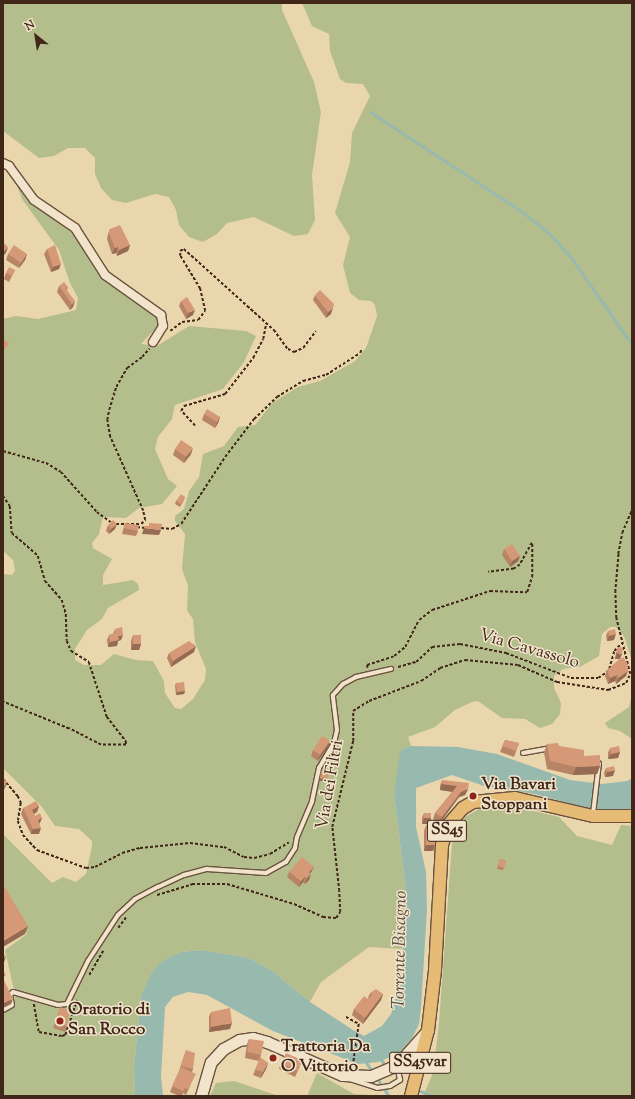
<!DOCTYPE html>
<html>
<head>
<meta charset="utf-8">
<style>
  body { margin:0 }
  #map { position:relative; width:635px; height:1099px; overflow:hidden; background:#ead6ad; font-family:"Sorts Mill Goudy",serif }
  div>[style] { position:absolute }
  .green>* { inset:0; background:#b4be8c }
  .water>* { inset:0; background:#98b9ad }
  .stream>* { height:2.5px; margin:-1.25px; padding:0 1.25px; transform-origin:1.25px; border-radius:1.25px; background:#98b9ad }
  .path>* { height:1.5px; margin-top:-0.75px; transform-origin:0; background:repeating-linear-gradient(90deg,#41261a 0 3px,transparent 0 5px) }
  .roads { filter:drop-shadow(1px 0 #6b523f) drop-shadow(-1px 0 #6b523f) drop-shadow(0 1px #6b523f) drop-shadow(0 -1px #6b523f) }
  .lane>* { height:4px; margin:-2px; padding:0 2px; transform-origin:2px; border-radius:2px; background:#f1e4ca }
  .street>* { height:8px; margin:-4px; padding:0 4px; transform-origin:4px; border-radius:4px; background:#f1e4ca }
  .secondary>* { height:11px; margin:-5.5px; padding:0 5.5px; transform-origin:5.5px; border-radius:5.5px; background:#f1e4ca }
  .primary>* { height:12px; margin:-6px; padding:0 6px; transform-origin:6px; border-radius:6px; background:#e5bb76 }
  .wall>* { inset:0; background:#b78466 }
  .shaded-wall>* { inset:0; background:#956b53 }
  .building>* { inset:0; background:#d59977 }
  .dots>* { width:11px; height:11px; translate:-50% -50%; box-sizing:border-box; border:2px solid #f1e4ca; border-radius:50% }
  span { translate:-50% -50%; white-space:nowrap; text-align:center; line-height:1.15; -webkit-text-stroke:3px #f1e4ca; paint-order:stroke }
  .shield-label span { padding:1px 3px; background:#f1e4ca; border:1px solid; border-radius:3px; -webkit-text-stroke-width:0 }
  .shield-label { font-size:16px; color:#41261a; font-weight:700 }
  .street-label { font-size:17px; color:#41261a }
  .poi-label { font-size:17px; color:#41261a; font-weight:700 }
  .left { translate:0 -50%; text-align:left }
  .water-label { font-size:18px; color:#574b3f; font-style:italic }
  .frame { position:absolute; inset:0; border:4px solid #41261a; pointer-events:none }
  .north { position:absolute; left:16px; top:16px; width:40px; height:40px; -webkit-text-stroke:3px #f1e4ca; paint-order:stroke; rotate:330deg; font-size:11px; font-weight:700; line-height:16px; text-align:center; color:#41261a }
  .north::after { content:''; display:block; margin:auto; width:14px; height:18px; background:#41261a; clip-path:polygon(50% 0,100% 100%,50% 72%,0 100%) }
</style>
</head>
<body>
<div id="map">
  <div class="green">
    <div style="clip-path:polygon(3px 3px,282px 3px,282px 10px,314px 82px,321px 112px,312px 175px,315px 220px,308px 234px,294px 236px,254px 217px,227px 223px,217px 234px,203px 242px,189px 237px,179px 225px,176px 210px,169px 197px,155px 194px,126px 203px,112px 200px,101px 188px,95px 174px,95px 158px,85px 148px,68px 148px,54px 156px,39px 158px,3px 131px)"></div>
    <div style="clip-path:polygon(302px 3px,632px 3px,632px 661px,624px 636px,616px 627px,610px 627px,602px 634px,599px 656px,580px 667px,563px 669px,554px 676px,554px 688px,561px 703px,560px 714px,552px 724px,540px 728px,525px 719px,502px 718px,478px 701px,472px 702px,455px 710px,435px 727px,408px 737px,411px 746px,402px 749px,394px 795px,407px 899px,402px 949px,369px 947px,321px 982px,310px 1002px,271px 970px,249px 958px,202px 950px,181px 952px,141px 997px,134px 1067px,135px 1096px,3px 1096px,3px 1012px,14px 1006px,15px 995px,5px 950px,27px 934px,3px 890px,3px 834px,52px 883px,63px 877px,76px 882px,86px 874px,92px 846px,92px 841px,79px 829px,55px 826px,42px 807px,3px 768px,3px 574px,12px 575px,15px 571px,13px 560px,3px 551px,3px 319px,16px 316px,38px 319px,76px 310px,78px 298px,70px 283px,59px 250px,22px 199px,17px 186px,32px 203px,77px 236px,100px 274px,159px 318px,160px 324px,141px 344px,157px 346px,189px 326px,246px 331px,256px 336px,244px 362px,223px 389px,175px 405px,172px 419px,158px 437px,155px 449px,168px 479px,177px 486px,162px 504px,139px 508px,126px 518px,103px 517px,99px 534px,92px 543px,93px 548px,112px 559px,103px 575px,103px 585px,133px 580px,138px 584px,139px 590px,108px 608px,102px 619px,87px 630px,75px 649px,75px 660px,84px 665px,101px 665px,114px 654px,136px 660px,153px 661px,164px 681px,165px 693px,175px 708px,181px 709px,193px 699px,205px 680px,206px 669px,195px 642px,193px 619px,187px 610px,188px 586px,182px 569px,185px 534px,175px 521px,175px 516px,184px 509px,189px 491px,199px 477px,203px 454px,224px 446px,238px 427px,255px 425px,272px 403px,298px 387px,320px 381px,355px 361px,366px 348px,377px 316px,375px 305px,371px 301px,359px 300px,350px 293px,343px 265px,350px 237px,335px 213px,350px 162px,352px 133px,370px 96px,363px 84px,346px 83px,340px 79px,330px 51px,329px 34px,312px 26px)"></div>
    <div style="clip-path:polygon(632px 695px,632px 739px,620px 731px,608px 728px,605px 723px,629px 707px)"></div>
    <div style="clip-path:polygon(484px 806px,513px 806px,559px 817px,577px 836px,612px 845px,621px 825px,632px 826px,632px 1096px,423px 1096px,433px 1073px,439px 1023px,452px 843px,465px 817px)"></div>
    <div style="clip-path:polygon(317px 1073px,354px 1094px,388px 1096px,307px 1096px)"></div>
    <div style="clip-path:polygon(234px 1081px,279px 1096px,210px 1096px,216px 1083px)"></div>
  </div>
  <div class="water">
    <div style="clip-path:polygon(411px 746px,458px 747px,497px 754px,570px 780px,602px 784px,627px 781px,632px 778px,632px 811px,604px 811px,575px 805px,535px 794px,484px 786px,452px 775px,416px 788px,416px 827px,426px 872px,427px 909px,421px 1008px,419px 1024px,412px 1038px,398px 1054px,378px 1062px,358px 1064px,273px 1031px,207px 995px,188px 992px,173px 997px,165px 1007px,161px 1076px,163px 1096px,135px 1096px,134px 1067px,141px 997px,151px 974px,161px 962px,181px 952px,202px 950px,249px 958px,271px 970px,310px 1002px,353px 1030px,364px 1036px,382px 1026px,391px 1014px,399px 988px,407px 899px,394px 795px,399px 758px,402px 749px)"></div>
  </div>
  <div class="stream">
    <div style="left:371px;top:112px;width:183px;rotate:33.4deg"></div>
    <div style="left:524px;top:213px;width:36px;rotate:39deg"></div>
    <div style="left:552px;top:236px;width:28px;rotate:48deg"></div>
    <div style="left:571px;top:257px;width:106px;rotate:55deg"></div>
    <div style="left:380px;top:1058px;width:10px;rotate:53deg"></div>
    <div style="left:366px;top:1062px;width:12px;rotate:55deg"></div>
    <div style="left:376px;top:1076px;width:24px;rotate:57deg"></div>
    <div style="left:420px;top:1091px;width:13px;rotate:23deg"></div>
  </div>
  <div class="path">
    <div style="left:170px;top:331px;width:15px;rotate:-37deg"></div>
    <div style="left:182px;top:322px;width:16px;rotate:-7deg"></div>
    <div style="left:198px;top:320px;width:11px;rotate:-52deg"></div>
    <div style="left:205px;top:311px;width:23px;rotate:-103deg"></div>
    <div style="left:200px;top:289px;width:39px;rotate:-121deg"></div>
    <div style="left:180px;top:256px;width:5px;rotate:-90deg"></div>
    <div style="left:180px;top:251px;width:4px;rotate:-27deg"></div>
    <div style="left:184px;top:249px;width:121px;rotate:42deg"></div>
    <div style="left:274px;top:330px;width:24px;rotate:54deg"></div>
    <div style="left:288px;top:349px;width:7px;rotate:27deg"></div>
    <div style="left:294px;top:352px;width:10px;rotate:-24deg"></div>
    <div style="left:303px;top:348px;width:21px;rotate:-53deg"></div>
    <div style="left:195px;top:426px;width:21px;rotate:-133deg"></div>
    <div style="left:181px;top:411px;width:6px;rotate:-59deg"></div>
    <div style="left:184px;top:406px;width:43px;rotate:-16.3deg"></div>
    <div style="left:225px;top:394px;width:46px;rotate:-52.1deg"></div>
    <div style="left:253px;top:358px;width:21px;rotate:-62deg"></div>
    <div style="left:263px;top:339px;width:16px;rotate:-79deg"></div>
    <div style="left:3px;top:451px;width:45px;rotate:15.6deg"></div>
    <div style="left:46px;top:463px;width:17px;rotate:31deg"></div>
    <div style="left:61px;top:472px;width:54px;rotate:48deg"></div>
    <div style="left:97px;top:512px;width:17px;rotate:36deg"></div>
    <div style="left:3px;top:496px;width:12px;rotate:55deg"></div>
    <div style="left:10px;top:506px;width:27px;rotate:86deg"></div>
    <div style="left:12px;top:533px;width:35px;rotate:41deg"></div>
    <div style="left:38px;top:556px;width:26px;rotate:74deg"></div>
    <div style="left:45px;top:581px;width:25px;rotate:48deg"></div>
    <div style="left:62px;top:600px;width:15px;rotate:74deg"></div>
    <div style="left:66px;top:614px;width:27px;rotate:88deg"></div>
    <div style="left:67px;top:641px;width:11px;rotate:68deg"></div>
    <div style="left:71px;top:651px;width:21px;rotate:31deg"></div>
    <div style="left:89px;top:662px;width:58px;rotate:71.9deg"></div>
    <div style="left:107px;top:717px;width:31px;rotate:52deg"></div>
    <div style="left:126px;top:741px;width:4px;rotate:90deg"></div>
    <div style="left:126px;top:745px;width:25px;rotate:180deg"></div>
    <div style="left:101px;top:745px;width:36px;rotate:-153deg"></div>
    <div style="left:69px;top:729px;width:71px;rotate:-157.8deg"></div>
    <div style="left:116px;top:524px;width:25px"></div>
    <div style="left:141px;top:524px;width:6px;rotate:-45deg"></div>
    <div style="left:145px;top:520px;width:9px;rotate:-103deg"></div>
    <div style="left:143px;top:511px;width:81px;rotate:-114deg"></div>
    <div style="left:110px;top:437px;width:17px;rotate:-100deg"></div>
    <div style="left:107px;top:420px;width:10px;rotate:-79deg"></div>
    <div style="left:109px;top:410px;width:24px;rotate:-73deg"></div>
    <div style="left:116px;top:387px;width:22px;rotate:-60deg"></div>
    <div style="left:127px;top:368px;width:19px;rotate:-36deg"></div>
    <div style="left:142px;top:357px;width:11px;rotate:-49deg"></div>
    <div style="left:137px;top:527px;width:8px;rotate:7deg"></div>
    <div style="left:161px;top:528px;width:11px;rotate:5deg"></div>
    <div style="left:172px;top:529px;width:10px;rotate:-29deg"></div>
    <div style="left:181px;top:524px;width:80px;rotate:-56.7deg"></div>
    <div style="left:225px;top:457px;width:48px;rotate:-52.7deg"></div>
    <div style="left:254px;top:419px;width:32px;rotate:-44deg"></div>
    <div style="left:277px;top:397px;width:31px;rotate:-32deg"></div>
    <div style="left:303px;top:381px;width:24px;rotate:-15deg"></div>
    <div style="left:326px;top:375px;width:40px;rotate:-32.9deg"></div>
    <div style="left:360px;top:353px;width:5px;rotate:-68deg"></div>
    <div style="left:398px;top:667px;width:19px;rotate:-16deg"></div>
    <div style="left:416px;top:662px;width:22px;rotate:-43deg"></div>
    <div style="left:432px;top:647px;width:28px;rotate:-6deg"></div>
    <div style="left:460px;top:644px;width:47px;rotate:11.1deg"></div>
    <div style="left:506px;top:653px;width:70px;rotate:21deg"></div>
    <div style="left:571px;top:678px;width:27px"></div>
    <div style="left:598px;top:678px;width:11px;rotate:-34deg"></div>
    <div style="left:367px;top:668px;width:3px;rotate:-90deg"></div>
    <div style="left:367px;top:665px;width:28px;rotate:-18deg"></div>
    <div style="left:394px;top:656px;width:14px;rotate:-39deg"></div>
    <div style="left:405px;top:647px;width:30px;rotate:-63deg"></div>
    <div style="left:419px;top:620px;width:16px;rotate:-38deg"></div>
    <div style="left:432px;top:610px;width:61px;rotate:-18.1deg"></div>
    <div style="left:490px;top:591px;width:37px;rotate:2deg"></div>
    <div style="left:527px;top:592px;width:16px;rotate:-72deg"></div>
    <div style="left:532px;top:577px;width:34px;rotate:-90deg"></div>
    <div style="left:532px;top:543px;width:25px;rotate:119deg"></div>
    <div style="left:520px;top:565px;width:7px;rotate:146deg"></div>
    <div style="left:514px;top:569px;width:26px;rotate:173deg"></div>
    <div style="left:609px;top:669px;width:19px;rotate:-74deg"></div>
    <div style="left:614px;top:651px;width:11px;rotate:-45deg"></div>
    <div style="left:3px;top:779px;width:23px;rotate:49deg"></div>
    <div style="left:18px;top:796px;width:8px;rotate:67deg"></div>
    <div style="left:21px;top:803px;width:18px;rotate:99deg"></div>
    <div style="left:18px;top:821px;width:15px;rotate:70deg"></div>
    <div style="left:23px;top:835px;width:21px;rotate:47deg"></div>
    <div style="left:37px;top:850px;width:52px;rotate:20.2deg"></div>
    <div style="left:86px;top:868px;width:9px;rotate:-6deg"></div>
    <div style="left:95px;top:867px;width:30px;rotate:-27deg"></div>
    <div style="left:122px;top:853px;width:19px;rotate:-16deg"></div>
    <div style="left:140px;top:848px;width:50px;rotate:-5.7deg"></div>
    <div style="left:190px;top:843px;width:34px;rotate:7deg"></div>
    <div style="left:224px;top:847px;width:22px;rotate:27deg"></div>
    <div style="left:244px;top:857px;width:10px;rotate:6deg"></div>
    <div style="left:254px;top:858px;width:16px;rotate:-14deg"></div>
    <div style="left:270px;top:854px;width:22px;rotate:-32deg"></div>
    <div style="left:157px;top:895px;width:37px;rotate:-17deg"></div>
    <div style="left:192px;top:884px;width:35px"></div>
    <div style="left:227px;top:884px;width:70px;rotate:16.6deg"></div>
    <div style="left:294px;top:904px;width:32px;rotate:24deg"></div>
    <div style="left:323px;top:917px;width:13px;rotate:4deg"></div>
    <div style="left:336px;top:918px;width:7px;rotate:-56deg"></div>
    <div style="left:340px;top:912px;width:21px;rotate:-93deg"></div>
    <div style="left:339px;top:891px;width:64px;rotate:-96.2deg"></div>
    <div style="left:332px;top:827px;width:89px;rotate:-76.3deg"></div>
    <div style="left:353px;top:741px;width:30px;rotate:-90deg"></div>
    <div style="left:353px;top:711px;width:19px;rotate:-32deg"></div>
    <div style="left:369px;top:701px;width:56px;rotate:-21deg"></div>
    <div style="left:421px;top:681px;width:23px;rotate:-34deg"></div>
    <div style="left:440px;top:668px;width:26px;rotate:-18deg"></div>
    <div style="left:465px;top:660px;width:53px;rotate:5.4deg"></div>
    <div style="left:518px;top:665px;width:43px;rotate:23.6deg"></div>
    <div style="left:557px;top:682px;width:52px;rotate:8.9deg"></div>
    <div style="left:608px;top:690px;width:19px;rotate:-21deg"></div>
    <div style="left:626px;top:683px;width:10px;rotate:-66deg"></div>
    <div style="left:630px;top:674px;width:58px;rotate:-104deg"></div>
    <div style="left:616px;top:618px;width:26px;rotate:-92deg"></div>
    <div style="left:615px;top:592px;width:38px;rotate:-85deg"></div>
    <div style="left:618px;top:554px;width:21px;rotate:-79deg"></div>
    <div style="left:622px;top:533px;width:25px;rotate:-67deg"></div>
    <div style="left:118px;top:928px;width:15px;rotate:-53deg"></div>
    <div style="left:89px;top:975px;width:28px;rotate:-60deg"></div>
    <div style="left:34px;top:1004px;width:28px;rotate:80deg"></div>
    <div style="left:39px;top:1032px;width:23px;rotate:10deg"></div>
    <div style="left:62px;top:1036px;width:3px;rotate:-18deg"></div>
    <div style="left:65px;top:1035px;width:37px;rotate:-71deg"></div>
    <div style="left:346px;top:1017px;width:15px;rotate:28deg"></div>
    <div style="left:359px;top:1024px;width:42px;rotate:98.1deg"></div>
  </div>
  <div class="roads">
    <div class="lane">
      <div style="left:523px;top:753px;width:27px;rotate:-10deg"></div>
      <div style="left:593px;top:814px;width:51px;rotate:-83.3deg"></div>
      <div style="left:3px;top:1010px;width:10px;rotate:-29deg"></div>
      <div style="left:12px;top:1005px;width:10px;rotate:-101deg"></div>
      <div style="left:10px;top:995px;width:4px;rotate:-45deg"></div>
      <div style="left:13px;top:992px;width:47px;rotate:16.1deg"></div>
      <div style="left:58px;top:1005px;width:9px;rotate:-6deg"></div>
      <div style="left:67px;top:1004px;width:48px;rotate:-64deg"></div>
      <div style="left:88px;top:961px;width:55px;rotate:-56.9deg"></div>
      <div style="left:118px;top:915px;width:23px;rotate:-43deg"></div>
      <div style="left:135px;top:899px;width:26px;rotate:-28deg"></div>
      <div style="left:158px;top:887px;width:29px;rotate:-25deg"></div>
      <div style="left:184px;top:875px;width:24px;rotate:-15deg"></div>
      <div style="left:207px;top:869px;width:59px;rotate:3.9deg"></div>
      <div style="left:266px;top:873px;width:23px;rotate:-29deg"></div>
      <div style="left:286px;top:862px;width:17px;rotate:-57deg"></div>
      <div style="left:295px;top:848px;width:11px;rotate:-80deg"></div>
      <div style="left:297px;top:837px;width:39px;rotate:-67deg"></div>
      <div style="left:312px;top:801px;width:34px;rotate:-78deg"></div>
      <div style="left:319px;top:768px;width:29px;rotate:-59deg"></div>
      <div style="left:334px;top:743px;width:13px;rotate:-77deg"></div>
      <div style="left:337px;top:730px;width:35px;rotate:-97deg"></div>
      <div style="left:333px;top:695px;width:15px;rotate:-48deg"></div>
      <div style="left:343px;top:684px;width:15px;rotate:-28deg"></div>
      <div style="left:356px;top:677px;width:36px;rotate:-13deg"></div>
      <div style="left:350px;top:1079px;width:28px;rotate:18deg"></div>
      <div style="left:377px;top:1088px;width:13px;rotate:-9deg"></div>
      <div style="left:390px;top:1086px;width:12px;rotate:-31deg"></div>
      <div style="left:400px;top:1080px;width:15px;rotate:-101deg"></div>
    </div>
    <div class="street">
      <div style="left:3px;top:163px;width:7px;rotate:27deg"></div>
      <div style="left:9px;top:166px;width:42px;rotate:53.7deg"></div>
      <div style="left:34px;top:200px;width:50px;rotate:34.3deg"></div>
      <div style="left:75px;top:228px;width:56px;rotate:57.4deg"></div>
      <div style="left:105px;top:275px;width:69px;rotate:35.5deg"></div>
      <div style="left:161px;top:315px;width:11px;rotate:80deg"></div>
      <div style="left:163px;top:326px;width:19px;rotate:122deg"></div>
    </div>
    <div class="secondary">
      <div style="left:201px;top:1096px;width:35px;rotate:-74deg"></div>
      <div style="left:211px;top:1062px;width:18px;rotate:-47deg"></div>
      <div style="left:223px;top:1049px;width:18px;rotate:-29deg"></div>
      <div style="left:239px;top:1040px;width:14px;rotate:-8deg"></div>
      <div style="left:253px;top:1038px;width:15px;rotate:16deg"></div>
      <div style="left:267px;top:1042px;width:82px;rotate:23.7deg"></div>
      <div style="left:342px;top:1075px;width:29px;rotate:2deg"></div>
      <div style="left:371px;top:1076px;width:28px;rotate:-23deg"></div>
      <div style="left:397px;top:1065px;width:47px;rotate:-48.5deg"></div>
    </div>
    <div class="primary">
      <div style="left:411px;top:1096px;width:68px;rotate:-75.6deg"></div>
      <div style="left:428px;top:1030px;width:60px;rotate:-83.3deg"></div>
      <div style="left:435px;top:970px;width:125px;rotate:-86.8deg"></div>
      <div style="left:442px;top:845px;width:22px;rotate:-72deg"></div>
      <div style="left:449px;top:824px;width:21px;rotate:-49deg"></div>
      <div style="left:463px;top:808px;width:12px;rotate:-31deg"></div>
      <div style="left:473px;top:802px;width:42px;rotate:-5.4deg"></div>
      <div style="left:515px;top:798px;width:80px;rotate:13deg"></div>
      <div style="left:593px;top:816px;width:39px"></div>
    </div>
  </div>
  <div class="wall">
    <div style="clip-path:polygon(110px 229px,130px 245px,128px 251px,117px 256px,116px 253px,112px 254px,107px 239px,108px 234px)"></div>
    <div style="clip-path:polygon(47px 249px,59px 269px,51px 272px,44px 254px)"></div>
    <div style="clip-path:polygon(8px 254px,27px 254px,25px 260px,19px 268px,6px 260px)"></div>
    <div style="clip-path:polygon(15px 270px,9px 282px,4px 279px,6px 273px)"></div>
    <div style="clip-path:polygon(59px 286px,68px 287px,67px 290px,73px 307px,70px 310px,57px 292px)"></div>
    <div style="clip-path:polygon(315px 295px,331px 314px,326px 318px,313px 300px)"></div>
    <div style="clip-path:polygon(181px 301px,193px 315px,186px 319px,179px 306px)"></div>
    <div style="clip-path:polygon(204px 414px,220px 417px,218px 423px,215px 428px,202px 420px)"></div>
    <div style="clip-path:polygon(175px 449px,191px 454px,184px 463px,173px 455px)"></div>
    <div style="clip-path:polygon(185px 497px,184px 500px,180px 507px,175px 504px,176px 501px)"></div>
    <div style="clip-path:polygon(125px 523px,138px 531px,136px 536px,122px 534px)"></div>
    <div style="clip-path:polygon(108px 525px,115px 529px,109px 534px,106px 531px)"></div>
    <div style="clip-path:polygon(504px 549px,520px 556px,518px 561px,510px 567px,502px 555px)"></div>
    <div style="clip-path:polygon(115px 629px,121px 640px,118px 641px,117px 646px,108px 647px,107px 640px,109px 635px,113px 634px)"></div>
    <div style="clip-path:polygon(608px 631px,614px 640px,607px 641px,606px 636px)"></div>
    <div style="clip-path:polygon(133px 635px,141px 644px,139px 650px,131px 650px,131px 641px)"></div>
    <div style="clip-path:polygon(618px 647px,620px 659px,626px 676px,616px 684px,615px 681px,608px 684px,605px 676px,607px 670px,620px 659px,615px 659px,616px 653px)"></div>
    <div style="clip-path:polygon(194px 652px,171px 667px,167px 658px,169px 653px)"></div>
    <div style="clip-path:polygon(176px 683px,185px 691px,184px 694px,176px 695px,175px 686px)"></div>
    <div style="clip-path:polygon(505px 740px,519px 743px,514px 757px,500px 752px)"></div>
    <div style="clip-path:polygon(330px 741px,328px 747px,318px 761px,311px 756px,313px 750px)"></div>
    <div style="clip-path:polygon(547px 744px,559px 746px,584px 756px,600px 766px,597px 774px,573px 775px,547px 769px,544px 752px)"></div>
    <div style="clip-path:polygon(610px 748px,620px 752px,618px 758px,608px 759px,608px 753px)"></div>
    <div style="clip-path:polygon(606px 768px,613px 776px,605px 777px,604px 773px)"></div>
    <div style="clip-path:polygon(442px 780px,468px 789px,465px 795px,459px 797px,440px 823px,433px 819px,435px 813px,452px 792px,440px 790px,440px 786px)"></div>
    <div style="clip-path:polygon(39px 806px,37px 812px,34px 814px,35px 816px,42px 818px,39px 824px,39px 834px,31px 834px,21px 814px,23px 808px)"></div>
    <div style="clip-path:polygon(424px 813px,431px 818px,429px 824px,422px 824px,422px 818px)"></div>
    <div style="clip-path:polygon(426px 825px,435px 845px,433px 851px,424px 851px,424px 831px)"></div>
    <div style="clip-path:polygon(500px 859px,506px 861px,503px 870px,497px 869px)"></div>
    <div style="clip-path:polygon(314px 867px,310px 874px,309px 880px,305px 884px,303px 882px,299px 887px,287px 877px,289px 872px)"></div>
    <div style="clip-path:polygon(370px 993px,383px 994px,381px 1000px,363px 1024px,352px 1015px,354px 1009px,368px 999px,368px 998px)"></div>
    <div style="clip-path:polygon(60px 1007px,67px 1026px,65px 1032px,53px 1028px)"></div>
    <div style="clip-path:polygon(211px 1012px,230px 1029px,209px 1032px,209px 1017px)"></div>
    <div style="clip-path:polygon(249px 1039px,261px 1055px,260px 1058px,268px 1063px,266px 1069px,261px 1078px,253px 1075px,259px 1061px,245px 1058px,247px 1044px)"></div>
    <div style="clip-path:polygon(186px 1050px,193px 1069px,192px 1072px,193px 1079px,186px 1095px,183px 1093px,182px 1096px,179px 1096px,170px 1092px,179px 1071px)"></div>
    <div style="clip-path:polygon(281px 1063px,300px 1066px,295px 1077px,279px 1069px)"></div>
  </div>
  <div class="shaded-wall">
    <div style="clip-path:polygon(130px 245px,128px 251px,117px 256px,119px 250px)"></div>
    <div style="clip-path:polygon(8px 247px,6px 253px,3px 256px,3px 252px)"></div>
    <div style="clip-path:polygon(118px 247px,116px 253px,112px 254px,115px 248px)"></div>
    <div style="clip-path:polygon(27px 254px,25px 260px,19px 268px,21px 263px)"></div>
    <div style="clip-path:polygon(61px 264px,59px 269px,51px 272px,53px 267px)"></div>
    <div style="clip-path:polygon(75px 301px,73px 307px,70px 310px,72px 304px)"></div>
    <div style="clip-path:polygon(333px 308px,331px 314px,326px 318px,328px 312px)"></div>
    <div style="clip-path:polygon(195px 310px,193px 315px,186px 319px,188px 313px)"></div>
    <div style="clip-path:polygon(220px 417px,218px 423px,215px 428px,217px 422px)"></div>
    <div style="clip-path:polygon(193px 448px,191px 454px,184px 463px,186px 457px)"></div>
    <div style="clip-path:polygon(117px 524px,115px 529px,109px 534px,111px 529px)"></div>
    <div style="clip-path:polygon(144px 528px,161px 530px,159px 535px,142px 534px)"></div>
    <div style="clip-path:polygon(520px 556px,518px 561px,510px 567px,512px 561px)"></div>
    <div style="clip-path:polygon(616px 634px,614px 640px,607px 641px,609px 636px)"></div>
    <div style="clip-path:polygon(123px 635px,121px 640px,118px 641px,117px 646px,108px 647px,110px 642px,118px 636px)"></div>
    <div style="clip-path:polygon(133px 644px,141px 644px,139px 650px,131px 650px)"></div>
    <div style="clip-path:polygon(196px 646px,194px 652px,171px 667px,173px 661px)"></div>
    <div style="clip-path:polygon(617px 653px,622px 654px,620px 659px,615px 659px)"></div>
    <div style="clip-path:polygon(628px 671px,626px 676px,616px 684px,618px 678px)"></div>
    <div style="clip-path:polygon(617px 675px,615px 681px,608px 684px,610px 678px)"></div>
    <div style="clip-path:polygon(185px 691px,184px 694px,176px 695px,177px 692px)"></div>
    <div style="clip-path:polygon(330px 741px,328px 747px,318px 761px,320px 755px)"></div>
    <div style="clip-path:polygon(620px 752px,618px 758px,608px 759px,611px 754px)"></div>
    <div style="clip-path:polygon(600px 766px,597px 774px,573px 775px,576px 767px)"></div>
    <div style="clip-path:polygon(615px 770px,613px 776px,605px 777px,607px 772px)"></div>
    <div style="clip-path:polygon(320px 778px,328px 779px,327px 781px,319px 781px)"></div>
    <div style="clip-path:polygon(7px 782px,5px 788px,3px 791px,4px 786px)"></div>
    <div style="clip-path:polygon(442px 784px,457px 786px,454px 792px,440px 790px)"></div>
    <div style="clip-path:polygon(468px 789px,465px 795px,459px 797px,440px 823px,442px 817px,461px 792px)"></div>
    <div style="clip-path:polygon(39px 806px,37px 812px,30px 816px,32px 810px)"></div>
    <div style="clip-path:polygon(42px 818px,40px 823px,36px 826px,38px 820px)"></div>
    <div style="clip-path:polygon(424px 818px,431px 818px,429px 824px,422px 824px)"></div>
    <div style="clip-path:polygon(41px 828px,39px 834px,31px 834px,33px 829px)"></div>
    <div style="clip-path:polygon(426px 845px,435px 845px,433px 851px,424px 851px)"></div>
    <div style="clip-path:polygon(314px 867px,311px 872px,307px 878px,309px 872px)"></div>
    <div style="clip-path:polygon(311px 874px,309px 880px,305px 884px,307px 878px)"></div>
    <div style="clip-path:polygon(305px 877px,303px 882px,299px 887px,301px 881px)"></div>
    <div style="clip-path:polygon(28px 926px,25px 934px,3px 947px,3px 941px)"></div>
    <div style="clip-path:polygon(6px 957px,3px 965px,3px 959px)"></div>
    <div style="clip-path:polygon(383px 994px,381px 1000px,363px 1024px,365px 1018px)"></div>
    <div style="clip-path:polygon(13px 999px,11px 1004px,3px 1008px,3px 1003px)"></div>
    <div style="clip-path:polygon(232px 1023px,230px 1029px,209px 1032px,211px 1027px)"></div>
    <div style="clip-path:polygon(268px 1063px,266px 1069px,261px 1078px,263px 1072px)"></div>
  </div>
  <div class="building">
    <div style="clip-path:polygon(120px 225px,130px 245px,119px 250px,118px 247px,115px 248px,109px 233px,110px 229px)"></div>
    <div style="clip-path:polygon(3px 242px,8px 247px,3px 252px)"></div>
    <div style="clip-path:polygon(14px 245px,27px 254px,21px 263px,8px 254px)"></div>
    <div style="clip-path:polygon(55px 245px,61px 264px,53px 267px,47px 249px)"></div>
    <div style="clip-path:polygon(9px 267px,15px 270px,12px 276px,6px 273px)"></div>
    <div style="clip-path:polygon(64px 282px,68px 287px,66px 289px,75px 301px,72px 304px,59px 286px)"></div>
    <div style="clip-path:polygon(320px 290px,334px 304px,333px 308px,328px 312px,315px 295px)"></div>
    <div style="clip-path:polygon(187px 297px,195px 310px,188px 313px,181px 301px)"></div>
    <div style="clip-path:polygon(3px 339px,9px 343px,5px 349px,3px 348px)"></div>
    <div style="clip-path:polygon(207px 409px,220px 417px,217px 422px,204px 414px)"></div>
    <div style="clip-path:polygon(181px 440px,193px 448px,186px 457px,175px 449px)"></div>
    <div style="clip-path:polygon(181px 494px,185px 497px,181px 504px,176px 501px)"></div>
    <div style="clip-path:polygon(113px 520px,117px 524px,111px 529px,108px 525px)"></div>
    <div style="clip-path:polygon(125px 523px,139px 525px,138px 531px,124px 528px)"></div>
    <div style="clip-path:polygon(149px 523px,162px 524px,161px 530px,144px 528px,144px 526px,149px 526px)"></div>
    <div style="clip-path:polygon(512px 544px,520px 556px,512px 561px,504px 549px)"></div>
    <div style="clip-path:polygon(122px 627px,123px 635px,118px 636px,119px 640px,110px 642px,109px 635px,115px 633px,115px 629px)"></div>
    <div style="clip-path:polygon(615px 629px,616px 634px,609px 636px,608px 631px)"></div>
    <div style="clip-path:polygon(133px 635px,141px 635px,141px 644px,133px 644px)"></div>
    <div style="clip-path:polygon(189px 641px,196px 646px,173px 661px,169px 653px)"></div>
    <div style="clip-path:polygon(618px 647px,623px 648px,622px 654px,617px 653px)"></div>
    <div style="clip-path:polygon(623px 657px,628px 664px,628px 671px,618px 678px,617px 675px,610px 678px,607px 670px)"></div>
    <div style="clip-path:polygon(184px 682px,185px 691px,177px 692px,176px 683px)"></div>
    <div style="clip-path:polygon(322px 736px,330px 741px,320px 755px,313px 750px)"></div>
    <div style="clip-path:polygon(505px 740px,519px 743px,516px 751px,502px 746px)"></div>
    <div style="clip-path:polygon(558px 743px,559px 746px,584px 750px,584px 756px,600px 755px,600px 766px,576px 767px,550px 761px,547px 744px)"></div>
    <div style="clip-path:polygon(619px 746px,620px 752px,611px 754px,610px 748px)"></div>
    <div style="clip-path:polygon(614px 766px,615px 770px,607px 772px,606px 768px)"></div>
    <div style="clip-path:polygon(321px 771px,329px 772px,328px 779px,320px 778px)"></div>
    <div style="clip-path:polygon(3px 779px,7px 782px,4px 786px,3px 786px)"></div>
    <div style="clip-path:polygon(442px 780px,469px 783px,468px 789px,461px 792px,442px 817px,435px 813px,457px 786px,442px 784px)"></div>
    <div style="clip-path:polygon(36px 801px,39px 806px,32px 810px,35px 816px,40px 813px,42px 818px,38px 820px,41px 828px,33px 829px,23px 808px)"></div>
    <div style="clip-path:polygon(424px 813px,431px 813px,431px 818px,424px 818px)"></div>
    <div style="clip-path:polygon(426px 825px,435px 825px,435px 845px,426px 845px)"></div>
    <div style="clip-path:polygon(302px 857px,314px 867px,309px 872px,311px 874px,307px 878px,305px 877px,301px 881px,289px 872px)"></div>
    <div style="clip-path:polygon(500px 859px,506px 861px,504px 868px,498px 866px)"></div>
    <div style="clip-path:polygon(3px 884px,28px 926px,3px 941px)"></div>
    <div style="clip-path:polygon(3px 952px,6px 957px,3px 959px)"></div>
    <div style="clip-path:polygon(3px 970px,6px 975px,3px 977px)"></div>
    <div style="clip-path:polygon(3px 978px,13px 999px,3px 1003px)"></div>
    <div style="clip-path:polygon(376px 989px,383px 994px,365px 1018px,354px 1009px,364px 996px,368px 999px,372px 995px,370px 993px)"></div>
    <div style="clip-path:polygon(60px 1007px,69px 1010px,67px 1026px,55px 1023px)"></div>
    <div style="clip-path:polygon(230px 1008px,232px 1023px,211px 1027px,211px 1012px)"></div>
    <div style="clip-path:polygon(249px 1039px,264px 1041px,261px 1055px,247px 1052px)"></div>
    <div style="clip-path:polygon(186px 1050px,195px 1053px,193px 1069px,181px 1066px)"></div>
    <div style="clip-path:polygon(286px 1053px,302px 1060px,297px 1071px,281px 1063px)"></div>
    <div style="clip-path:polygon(260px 1057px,268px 1063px,263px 1072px,255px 1070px)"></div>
    <div style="clip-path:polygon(181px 1067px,196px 1074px,188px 1089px,185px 1088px,183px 1091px,172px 1086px)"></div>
  </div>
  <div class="dots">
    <div style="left:473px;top:796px;background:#8f2418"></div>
    <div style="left:60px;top:1021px;background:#8f2418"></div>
    <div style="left:273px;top:1058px;background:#8f2418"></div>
  </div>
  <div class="shield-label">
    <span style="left:447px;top:831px">SS45</span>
    <span style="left:420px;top:1063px">SS45var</span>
  </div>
  <div class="street-label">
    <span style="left:529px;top:650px;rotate:16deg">Via Cavassolo</span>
    <span style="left:331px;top:785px;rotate:-80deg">Via dei Filtri</span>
  </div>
  <div class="poi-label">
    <span class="left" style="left:481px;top:796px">Via Bavari<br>Stoppani</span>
    <span class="left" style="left:68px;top:1021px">Oratorio di<br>San Rocco</span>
    <span class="left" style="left:281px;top:1058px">Trattoria Da<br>O Vittorio</span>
  </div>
  <div class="water-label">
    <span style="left:401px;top:950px;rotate:-89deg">Torrente Bisagno</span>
  </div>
  <div class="frame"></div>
  <div class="north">N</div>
</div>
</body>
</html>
